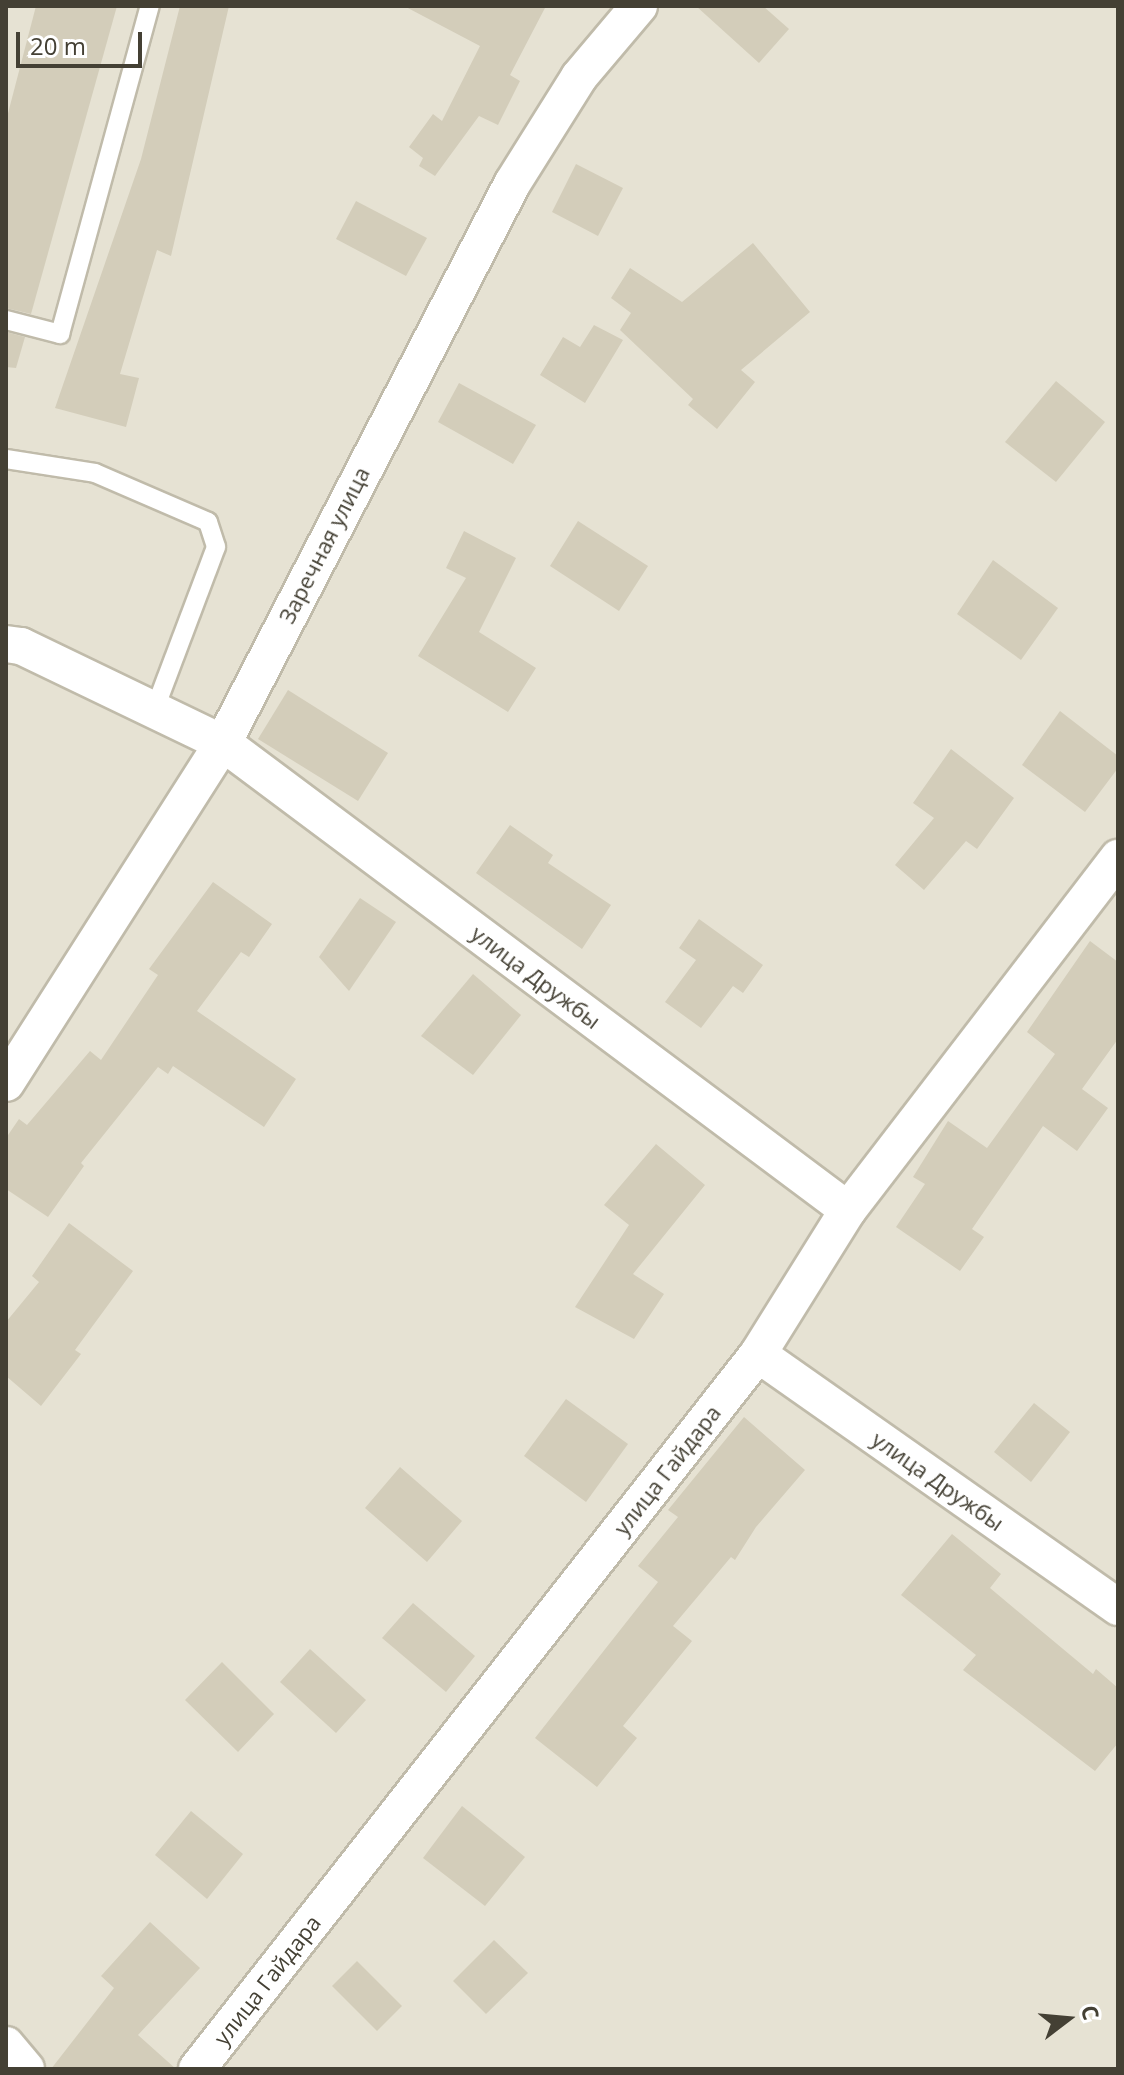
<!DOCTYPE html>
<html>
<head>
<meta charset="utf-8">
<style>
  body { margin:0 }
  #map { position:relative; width:1124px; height:2075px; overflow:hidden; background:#f2f0e5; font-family:"Open Sans",sans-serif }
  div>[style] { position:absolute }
  .residential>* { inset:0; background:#e6e2d3 }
  .building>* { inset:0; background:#d3cdba }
  .roads { filter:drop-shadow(2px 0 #c0bbaa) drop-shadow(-2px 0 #c0bbaa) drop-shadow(0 2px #c0bbaa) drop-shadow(0 -2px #c0bbaa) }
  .lane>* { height:18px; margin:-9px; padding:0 9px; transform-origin:9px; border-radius:9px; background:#fff }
  .street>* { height:36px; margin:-18px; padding:0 18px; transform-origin:18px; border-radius:18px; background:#fff }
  span { translate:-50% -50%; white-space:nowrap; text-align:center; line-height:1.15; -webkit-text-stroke:6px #fff; paint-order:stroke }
  .street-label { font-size:22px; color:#444034 }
  .frame { position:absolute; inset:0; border:8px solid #444034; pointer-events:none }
  .north { position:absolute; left:1028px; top:1979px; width:80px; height:80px; -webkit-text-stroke:6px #fff; paint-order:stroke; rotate:74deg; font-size:22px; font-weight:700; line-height:32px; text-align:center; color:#444034 }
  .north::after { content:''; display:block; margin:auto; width:28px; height:36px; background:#444034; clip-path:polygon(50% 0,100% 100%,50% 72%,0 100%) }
  .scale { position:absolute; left:16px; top:32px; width:126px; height:36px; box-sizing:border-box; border:4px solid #444034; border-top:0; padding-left:10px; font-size:24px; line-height:28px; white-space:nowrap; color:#444034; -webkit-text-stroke:6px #fff; paint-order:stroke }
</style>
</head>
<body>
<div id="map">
  <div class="residential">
    <div style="clip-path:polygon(6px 6px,1118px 6px,1118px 2069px,6px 2069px)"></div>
  </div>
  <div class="building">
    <div style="clip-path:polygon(36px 6px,117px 6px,31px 314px,6px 308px,6px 121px)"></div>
    <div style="clip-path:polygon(180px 6px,229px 6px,171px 256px,157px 250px,120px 374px,139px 378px,126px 427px,55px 408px,141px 159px)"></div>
    <div style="clip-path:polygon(404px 6px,546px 6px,510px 75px,520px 81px,498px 125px,479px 116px,435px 176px,419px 166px,423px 158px,409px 147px,433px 114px,442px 121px,480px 46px)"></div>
    <div style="clip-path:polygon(696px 6px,763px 6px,789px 29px,759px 63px)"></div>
    <div style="clip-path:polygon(576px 164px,623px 188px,598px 236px,552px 212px)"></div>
    <div style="clip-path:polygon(356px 201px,427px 238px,406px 276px,336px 239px)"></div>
    <div style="clip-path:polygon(753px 243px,810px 312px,741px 370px,755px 382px,717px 429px,688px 405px,693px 399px,620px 330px,631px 313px,611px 298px,630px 268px,682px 302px)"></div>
    <div style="clip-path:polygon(594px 325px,623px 340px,585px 403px,540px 375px,563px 337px,580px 347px)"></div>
    <div style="clip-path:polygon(6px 332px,25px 337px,16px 368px,6px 367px)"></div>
    <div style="clip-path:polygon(1056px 381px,1105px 422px,1056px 482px,1005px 442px)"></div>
    <div style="clip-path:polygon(459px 383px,536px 425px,513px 464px,438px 422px)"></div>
    <div style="clip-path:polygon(578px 521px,648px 566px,619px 611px,550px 566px)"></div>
    <div style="clip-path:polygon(464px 531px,516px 558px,479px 632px,536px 668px,508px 712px,418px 656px,466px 578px,446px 568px)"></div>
    <div style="clip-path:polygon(993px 560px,1058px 608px,1021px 660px,957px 614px)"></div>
    <div style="clip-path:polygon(288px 690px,388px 753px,358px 801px,258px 739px)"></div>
    <div style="clip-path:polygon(1060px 711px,1118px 756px,1118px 768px,1085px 812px,1022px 765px)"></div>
    <div style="clip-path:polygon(951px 749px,1014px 798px,977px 849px,966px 841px,924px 890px,895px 865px,934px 818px,913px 803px)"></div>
    <div style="clip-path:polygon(510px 825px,553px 855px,548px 863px,611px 905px,582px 949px,476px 873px)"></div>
    <div style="clip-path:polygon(213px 882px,272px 924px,249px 957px,241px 952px,197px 1011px,296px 1079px,264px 1127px,173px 1066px,168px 1074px,158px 1067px,81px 1163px,84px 1166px,48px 1217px,6px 1189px,6px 1138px,19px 1119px,27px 1125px,90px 1051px,101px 1060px,158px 975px,149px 969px)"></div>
    <div style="clip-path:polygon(360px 898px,396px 922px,349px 991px,319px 957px)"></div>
    <div style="clip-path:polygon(699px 919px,763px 965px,743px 993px,733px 986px,701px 1028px,665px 1002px,696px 960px,679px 948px)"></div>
    <div style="clip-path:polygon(1090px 941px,1118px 962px,1118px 1039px,1082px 1089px,1108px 1108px,1077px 1151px,1043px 1126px,972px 1229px,984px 1237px,960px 1271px,896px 1227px,925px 1184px,913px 1177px,948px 1121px,987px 1148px,1055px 1054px,1027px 1032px)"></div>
    <div style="clip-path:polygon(473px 974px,521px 1015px,473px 1075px,421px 1036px)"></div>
    <div style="clip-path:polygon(656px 1144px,705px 1185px,633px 1274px,664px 1294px,634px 1339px,575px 1307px,629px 1225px,604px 1205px)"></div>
    <div style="clip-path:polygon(69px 1223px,133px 1271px,75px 1350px,81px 1354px,41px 1406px,6px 1376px,6px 1322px,39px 1282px,32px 1276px)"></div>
    <div style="clip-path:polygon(566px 1399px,628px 1444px,586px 1502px,524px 1456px)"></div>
    <div style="clip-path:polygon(1034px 1403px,1070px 1432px,1031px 1482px,994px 1452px)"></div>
    <div style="clip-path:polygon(744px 1417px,805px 1470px,756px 1527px,735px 1560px,731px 1557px,673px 1626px,692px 1641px,623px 1726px,637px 1738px,597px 1787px,535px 1738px,658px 1582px,638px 1566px,678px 1517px,668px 1510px)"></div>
    <div style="clip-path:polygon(400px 1467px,462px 1521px,427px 1562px,365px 1508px)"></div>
    <div style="clip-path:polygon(952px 1534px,1001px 1574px,990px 1588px,1093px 1674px,1096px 1669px,1118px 1688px,1118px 1743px,1095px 1771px,963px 1670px,976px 1655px,901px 1595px)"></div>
    <div style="clip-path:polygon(413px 1603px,475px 1656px,446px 1692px,382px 1638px)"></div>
    <div style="clip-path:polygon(310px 1649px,366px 1700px,336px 1733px,280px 1682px)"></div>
    <div style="clip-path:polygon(222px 1662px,274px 1714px,238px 1752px,185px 1700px)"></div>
    <div style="clip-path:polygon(462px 1806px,525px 1857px,485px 1906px,423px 1858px)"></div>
    <div style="clip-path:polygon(191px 1811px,243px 1854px,207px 1899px,155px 1855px)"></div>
    <div style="clip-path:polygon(150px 1922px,200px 1968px,138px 2035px,176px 2069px,51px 2069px,114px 1988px,101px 1976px)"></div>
    <div style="clip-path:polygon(494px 1940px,528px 1973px,486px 2014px,453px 1981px)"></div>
    <div style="clip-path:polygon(357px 1961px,402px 2006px,377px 2031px,332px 1986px)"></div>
  </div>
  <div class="roads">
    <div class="lane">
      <div style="left:6px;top:320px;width:56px;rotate:14.5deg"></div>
      <div style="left:60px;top:334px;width:340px;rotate:-74.7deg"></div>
      <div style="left:6px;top:459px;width:90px;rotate:8.9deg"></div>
      <div style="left:95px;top:473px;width:123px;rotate:23.4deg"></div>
      <div style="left:208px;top:522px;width:26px;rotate:72deg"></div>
      <div style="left:216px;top:547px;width:175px;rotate:110.7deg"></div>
    </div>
    <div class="street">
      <div style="left:6px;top:644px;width:15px;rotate:8deg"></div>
      <div style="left:21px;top:646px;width:224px;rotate:25.7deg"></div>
      <div style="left:223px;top:743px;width:780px;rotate:36.77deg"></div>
      <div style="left:6px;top:1083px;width:403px;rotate:-57.5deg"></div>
      <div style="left:223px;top:743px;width:629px;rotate:-62.66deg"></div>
      <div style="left:512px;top:184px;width:126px;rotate:-57.9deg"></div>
      <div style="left:579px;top:77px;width:93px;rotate:-49.8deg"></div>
      <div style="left:758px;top:1354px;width:440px;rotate:35.1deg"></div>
      <div style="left:6px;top:2045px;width:31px;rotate:50deg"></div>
      <div style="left:197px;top:2069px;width:909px;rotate:-51.88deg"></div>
      <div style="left:758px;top:1354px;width:170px;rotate:-58deg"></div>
      <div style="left:848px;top:1210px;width:444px;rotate:-52.5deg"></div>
    </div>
  </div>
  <div class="street-label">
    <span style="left:324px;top:545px;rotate:-63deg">Заречная улица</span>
    <span style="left:536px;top:977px;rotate:37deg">улица Дружбы</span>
    <span style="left:667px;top:1470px;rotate:-52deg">улица Гайдара</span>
    <span style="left:938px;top:1481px;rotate:35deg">улица Дружбы</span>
    <span style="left:267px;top:1980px;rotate:-52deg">улица Гайдара</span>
  </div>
  <div class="frame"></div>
  <div class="north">С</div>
  <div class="scale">20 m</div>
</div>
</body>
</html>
